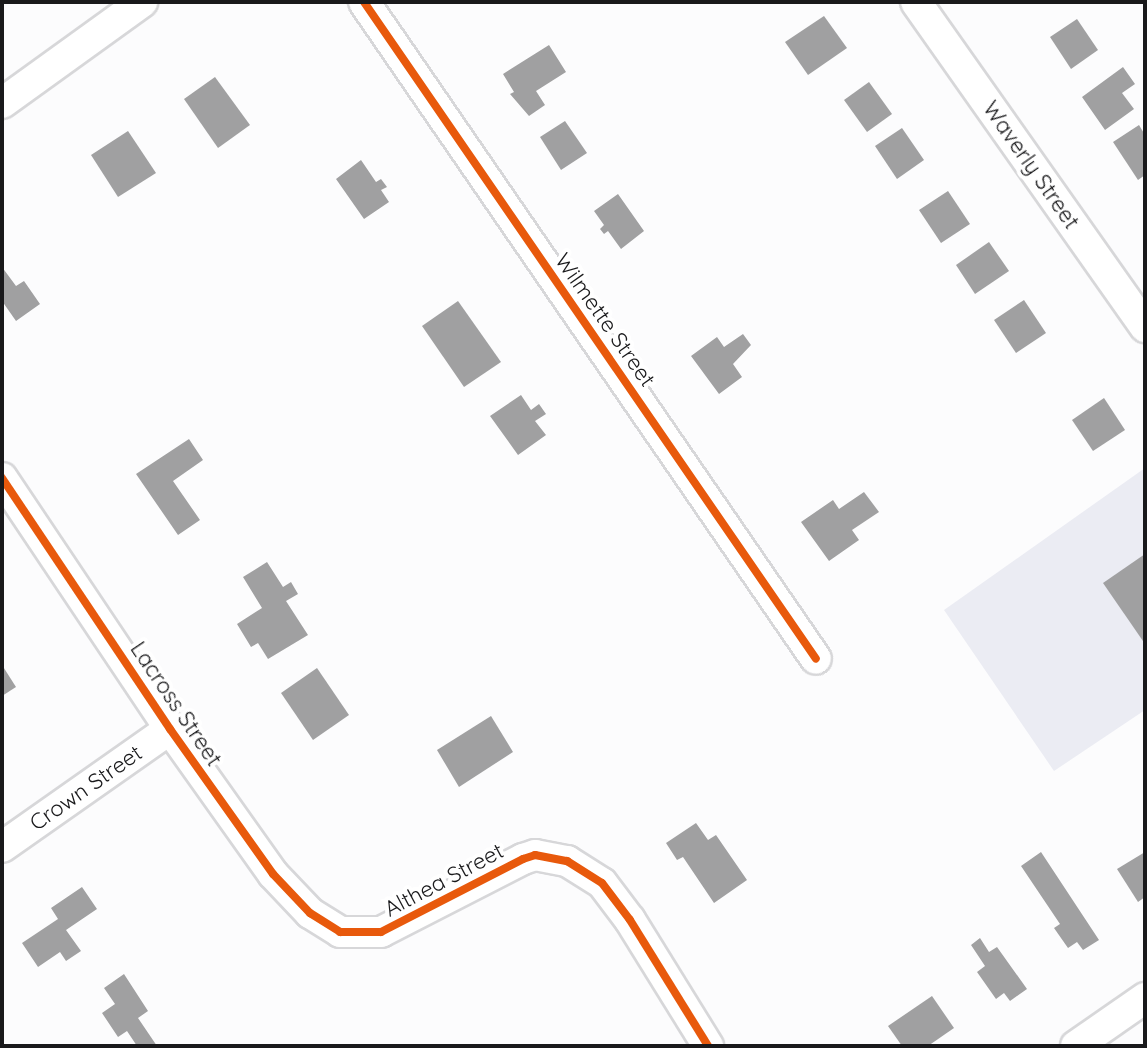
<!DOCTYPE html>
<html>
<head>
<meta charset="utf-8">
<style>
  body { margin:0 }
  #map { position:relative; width:1147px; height:1048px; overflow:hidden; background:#fcfcfd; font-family:Quicksand,sans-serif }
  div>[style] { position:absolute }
  .built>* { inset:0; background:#ebecf3 }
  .building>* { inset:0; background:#a0a0a1 }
  .roads { filter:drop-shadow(2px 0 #d7d7d9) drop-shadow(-2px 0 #d7d7d9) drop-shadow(0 2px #d7d7d9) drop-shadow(0 -2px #d7d7d9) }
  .minor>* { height:30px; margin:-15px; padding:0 15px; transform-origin:15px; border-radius:15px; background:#fff }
  .cycleway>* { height:8px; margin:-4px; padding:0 4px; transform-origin:4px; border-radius:4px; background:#e8590c }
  span { translate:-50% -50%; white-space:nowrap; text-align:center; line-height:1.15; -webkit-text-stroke:8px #fff; paint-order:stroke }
  .street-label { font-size:22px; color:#19191b }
  .frame { position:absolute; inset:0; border:4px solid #19191b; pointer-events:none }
</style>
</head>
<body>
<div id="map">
  <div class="built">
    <div style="clip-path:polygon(1145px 468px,1145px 710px,1054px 771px,944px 610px)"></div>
  </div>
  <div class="building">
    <div style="clip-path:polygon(824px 16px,847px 48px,808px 75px,785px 42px)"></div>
    <div style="clip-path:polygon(1077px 19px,1098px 50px,1071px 69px,1050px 37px)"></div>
    <div style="clip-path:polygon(549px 45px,566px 72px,536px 91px,545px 105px,529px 116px,510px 94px,514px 92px,503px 74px)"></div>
    <div style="clip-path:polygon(1123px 67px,1135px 84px,1122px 93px,1134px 109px,1105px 130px,1082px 97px)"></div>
    <div style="clip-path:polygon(215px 77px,250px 125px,218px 148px,184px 99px)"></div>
    <div style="clip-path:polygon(869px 82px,892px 114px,867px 132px,844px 100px)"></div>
    <div style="clip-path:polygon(565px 121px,587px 153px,561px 170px,540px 137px)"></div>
    <div style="clip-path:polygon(1139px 125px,1145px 135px,1145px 175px,1138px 180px,1113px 142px)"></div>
    <div style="clip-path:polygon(902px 128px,924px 160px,897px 179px,875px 146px)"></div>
    <div style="clip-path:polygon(128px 131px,156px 173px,118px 197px,91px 155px)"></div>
    <div style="clip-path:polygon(361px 160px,376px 182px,381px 179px,387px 187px,381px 190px,389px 202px,364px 219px,336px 179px)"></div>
    <div style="clip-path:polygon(948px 191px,970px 224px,941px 243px,919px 210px)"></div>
    <div style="clip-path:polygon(618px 194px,644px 231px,621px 249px,608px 231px,604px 234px,600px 229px,604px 225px,594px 211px)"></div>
    <div style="clip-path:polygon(989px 242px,1009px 271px,975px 294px,956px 265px)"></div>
    <div style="clip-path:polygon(2px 267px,16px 286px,24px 281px,40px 304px,16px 321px,2px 301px)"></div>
    <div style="clip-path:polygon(1024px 300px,1046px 333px,1016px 353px,994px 320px)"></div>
    <div style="clip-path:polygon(458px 301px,501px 362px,464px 387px,422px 326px)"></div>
    <div style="clip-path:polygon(743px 334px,751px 345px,733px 364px,742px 377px,719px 394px,691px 356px,717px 337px,724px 347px)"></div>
    <div style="clip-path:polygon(521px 395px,531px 410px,539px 404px,546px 414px,535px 421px,546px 435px,518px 455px,490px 416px)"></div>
    <div style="clip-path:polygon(1104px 398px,1125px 430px,1093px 451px,1072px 420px)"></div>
    <div style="clip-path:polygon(189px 439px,203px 460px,173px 481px,200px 520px,178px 535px,136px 474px)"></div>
    <div style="clip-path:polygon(864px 492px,879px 512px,852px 530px,859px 540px,829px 561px,801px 522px,833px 500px,839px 509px)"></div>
    <div style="clip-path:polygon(1145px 554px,1145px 644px,1103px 583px)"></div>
    <div style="clip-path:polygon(267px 562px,283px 587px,291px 582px,298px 594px,286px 601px,308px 635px,268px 659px,258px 643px,251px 647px,237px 624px,262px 608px,243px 577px)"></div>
    <div style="clip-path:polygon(2px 665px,16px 687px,2px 696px)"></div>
    <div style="clip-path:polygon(317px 668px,349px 715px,313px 740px,281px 693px)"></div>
    <div style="clip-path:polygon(491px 716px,513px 752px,459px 787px,437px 750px)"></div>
    <div style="clip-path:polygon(696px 823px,708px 840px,716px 835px,747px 880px,714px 903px,683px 857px,677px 860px,666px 843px)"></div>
    <div style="clip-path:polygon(1041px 852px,1099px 940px,1083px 950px,1077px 942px,1068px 948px,1054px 928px,1060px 924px,1021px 866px)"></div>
    <div style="clip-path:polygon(1145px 852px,1145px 897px,1138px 902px,1117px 869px)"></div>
    <div style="clip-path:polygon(82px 887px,97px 909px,66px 930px,81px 951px,66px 961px,60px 952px,38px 967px,22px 943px,58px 919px,51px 908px)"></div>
    <div style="clip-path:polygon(980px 938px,989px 952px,997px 947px,1027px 989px,1010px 1001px,1004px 993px,996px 999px,977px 972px,985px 966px,971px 945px)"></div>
    <div style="clip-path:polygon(124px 974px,148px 1011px,138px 1018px,157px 1046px,137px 1046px,127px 1031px,118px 1037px,102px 1013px,115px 1004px,104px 988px)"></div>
    <div style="clip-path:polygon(932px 996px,954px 1028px,928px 1046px,902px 1046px,888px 1026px)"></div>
  </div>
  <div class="roads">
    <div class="minor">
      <div style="left:364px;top:2px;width:797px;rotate:55.47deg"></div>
      <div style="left:916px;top:2px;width:398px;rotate:54.8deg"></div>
      <div style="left:2px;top:103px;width:173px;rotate:-35.8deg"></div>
      <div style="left:2px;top:478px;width:302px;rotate:56.2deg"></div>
      <div style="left:170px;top:729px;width:178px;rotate:54.6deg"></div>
      <div style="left:273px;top:874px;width:54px;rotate:46.5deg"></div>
      <div style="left:310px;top:913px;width:36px;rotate:32deg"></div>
      <div style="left:340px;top:932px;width:41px"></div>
      <div style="left:381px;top:932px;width:160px;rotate:-27.2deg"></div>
      <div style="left:523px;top:859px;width:13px;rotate:-18deg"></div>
      <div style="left:535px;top:855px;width:33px;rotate:11deg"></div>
      <div style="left:567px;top:861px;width:41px;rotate:32.2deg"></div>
      <div style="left:602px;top:883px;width:46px;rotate:52.9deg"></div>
      <div style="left:630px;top:920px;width:148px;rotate:58.2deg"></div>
      <div style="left:2px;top:847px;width:205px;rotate:-35.1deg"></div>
      <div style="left:1076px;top:1046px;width:84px;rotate:-34.8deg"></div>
    </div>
  </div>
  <div class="cycleway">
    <div style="left:364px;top:2px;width:797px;rotate:55.47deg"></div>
    <div style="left:2px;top:478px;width:302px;rotate:56.2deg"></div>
    <div style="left:170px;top:729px;width:178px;rotate:54.6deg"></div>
    <div style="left:273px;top:874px;width:54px;rotate:46.5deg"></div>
    <div style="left:310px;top:913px;width:36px;rotate:32deg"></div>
    <div style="left:340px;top:932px;width:41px"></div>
    <div style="left:381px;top:932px;width:160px;rotate:-27.2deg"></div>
    <div style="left:523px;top:859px;width:13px;rotate:-18deg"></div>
    <div style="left:535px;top:855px;width:33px;rotate:11deg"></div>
    <div style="left:567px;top:861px;width:41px;rotate:32.2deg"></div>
    <div style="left:602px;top:883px;width:46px;rotate:52.9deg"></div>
    <div style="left:630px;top:920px;width:148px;rotate:58.2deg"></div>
  </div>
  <div class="street-label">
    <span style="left:1031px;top:165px;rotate:55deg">Waverly Street</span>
    <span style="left:605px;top:320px;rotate:55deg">Wilmette Street</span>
    <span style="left:176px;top:704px;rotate:56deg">Lacross Street</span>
    <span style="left:86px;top:788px;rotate:-35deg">Crown Street</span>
    <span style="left:444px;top:880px;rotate:-28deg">Althea Street</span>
  </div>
  <div class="frame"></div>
</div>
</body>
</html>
